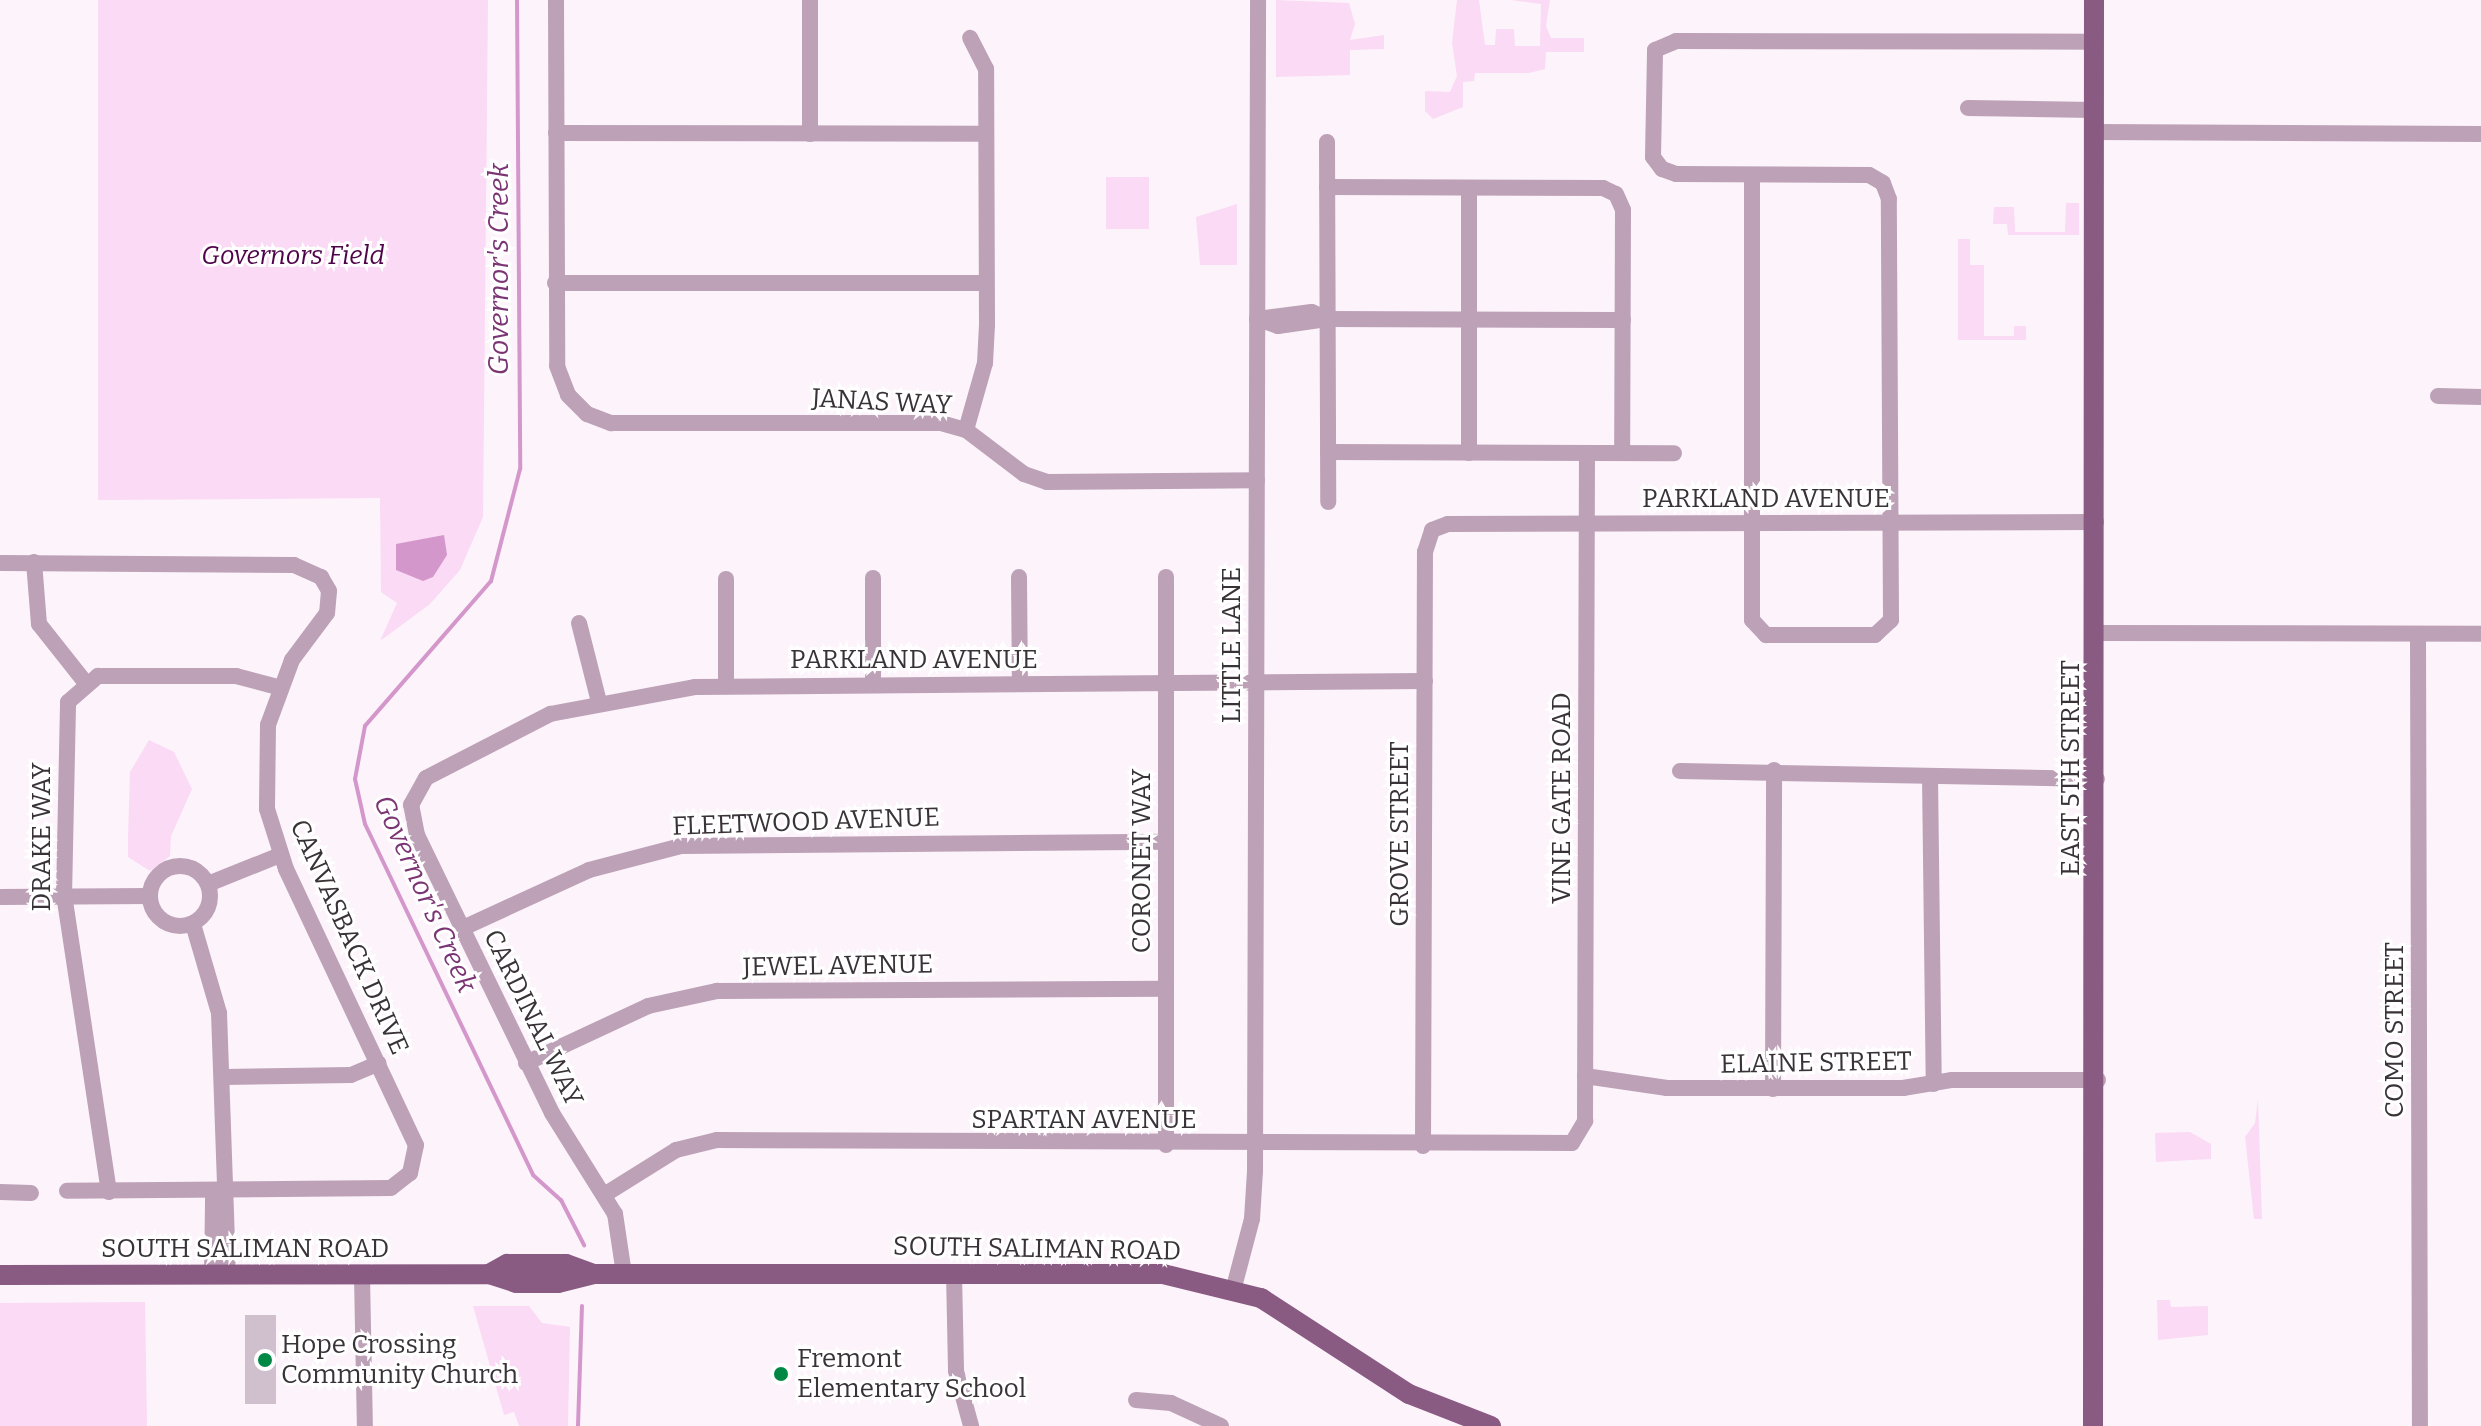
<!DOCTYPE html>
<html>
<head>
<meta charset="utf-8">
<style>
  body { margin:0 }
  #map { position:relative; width:2481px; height:1426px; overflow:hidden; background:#fdf3fb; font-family:Bitter,serif }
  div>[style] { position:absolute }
  .green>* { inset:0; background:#fadaf4 }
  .water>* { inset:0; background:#d497cb }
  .stream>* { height:4px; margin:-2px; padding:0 2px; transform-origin:2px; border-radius:2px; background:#d497cb }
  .building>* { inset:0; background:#d0c0cd }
  .minor>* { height:16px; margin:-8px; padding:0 8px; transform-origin:8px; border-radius:8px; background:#bca1b7 }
  .minor>.ring { margin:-8px; padding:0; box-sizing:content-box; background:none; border:16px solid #bca1b7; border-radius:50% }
  .major>* { height:20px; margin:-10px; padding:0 10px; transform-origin:10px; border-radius:10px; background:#895a82 }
  .dots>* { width:22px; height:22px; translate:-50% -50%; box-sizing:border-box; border:4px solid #fff; border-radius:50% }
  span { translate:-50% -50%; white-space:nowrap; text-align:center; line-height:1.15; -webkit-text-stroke:6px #fff; paint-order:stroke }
  .park-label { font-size:26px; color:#4f0449; font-style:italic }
  .street-label { font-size:26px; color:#393338 }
  .poi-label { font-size:26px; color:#393338 }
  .left { translate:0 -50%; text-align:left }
  .water-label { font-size:28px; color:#7c3574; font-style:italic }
</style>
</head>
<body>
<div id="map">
  <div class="green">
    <div style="clip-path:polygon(98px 0,488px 0,483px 517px,460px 570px,430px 604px,380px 641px,397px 603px,381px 592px,380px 498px,98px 500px)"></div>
    <div style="clip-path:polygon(1276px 0,1349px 3px,1355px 24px,1350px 40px,1384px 35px,1384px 49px,1350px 50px,1350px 75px,1276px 77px)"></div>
    <div style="clip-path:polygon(1457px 0,1479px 0,1485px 45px,1495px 45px,1496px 29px,1514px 29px,1515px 46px,1540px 46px,1541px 4px,1511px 0,1550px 0,1546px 26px,1551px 38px,1584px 38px,1584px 52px,1546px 52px,1545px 69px,1529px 73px,1475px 73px,1474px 81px,1463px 82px,1463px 107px,1433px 119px,1425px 111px,1425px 91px,1450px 92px,1457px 76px,1452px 43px)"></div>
    <div style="clip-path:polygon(1106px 177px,1149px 177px,1149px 229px,1106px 229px)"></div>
    <div style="clip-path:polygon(2066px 203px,2079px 203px,2079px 235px,2008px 235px,2007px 224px,1993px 224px,1994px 207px,2014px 207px,2015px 232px,2065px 232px)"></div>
    <div style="clip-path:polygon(1237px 204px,1237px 265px,1200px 265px,1196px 217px)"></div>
    <div style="clip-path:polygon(1958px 239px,1970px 239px,1970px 265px,1984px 265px,1984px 336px,2014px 336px,2014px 326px,2026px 326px,2026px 340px,1958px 340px)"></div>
    <div style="clip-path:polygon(149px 740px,174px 752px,192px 789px,171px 836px,170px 856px,150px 871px,128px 857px,128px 836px,130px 772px)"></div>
    <div style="clip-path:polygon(2258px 1099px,2262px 1219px,2254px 1219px,2245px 1137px,2255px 1123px)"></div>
    <div style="clip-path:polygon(2190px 1132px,2211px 1144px,2211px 1159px,2156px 1162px,2155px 1133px)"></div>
    <div style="clip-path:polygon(2157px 1300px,2170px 1300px,2171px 1307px,2208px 1306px,2208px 1335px,2158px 1340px)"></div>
    <div style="clip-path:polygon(145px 1302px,147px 1426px,0 1426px,0 1303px)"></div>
    <div style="clip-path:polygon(473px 1306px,529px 1306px,542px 1323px,570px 1327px,568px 1426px,519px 1426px,514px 1412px,504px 1415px)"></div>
  </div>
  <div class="water">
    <div style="clip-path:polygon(444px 535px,447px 555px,433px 577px,423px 581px,396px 570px,396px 544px)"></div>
  </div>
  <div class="stream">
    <div style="left:517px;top:0;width:469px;rotate:89.6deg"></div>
    <div style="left:520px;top:469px;width:116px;rotate:104.5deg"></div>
    <div style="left:491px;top:581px;width:192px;rotate:131deg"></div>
    <div style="left:365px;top:726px;width:54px;rotate:100.7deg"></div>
    <div style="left:355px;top:779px;width:46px;rotate:77.5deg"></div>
    <div style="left:365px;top:824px;width:389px;rotate:64.4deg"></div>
    <div style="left:533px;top:1175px;width:38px;rotate:42deg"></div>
    <div style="left:561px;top:1200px;width:51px;rotate:62.9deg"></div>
    <div style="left:578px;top:1426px;width:120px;rotate:-88.1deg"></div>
  </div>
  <div class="building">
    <div style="clip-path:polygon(245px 1315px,276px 1315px,276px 1404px,245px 1404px)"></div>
  </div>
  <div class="minor">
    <div style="left:556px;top:0;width:366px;rotate:89.8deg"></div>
    <div style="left:557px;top:366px;width:31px;rotate:69deg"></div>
    <div style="left:568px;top:395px;width:27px;rotate:45deg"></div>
    <div style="left:587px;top:414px;width:26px;rotate:21deg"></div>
    <div style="left:611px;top:423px;width:330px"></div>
    <div style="left:941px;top:423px;width:26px;rotate:16deg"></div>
    <div style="left:966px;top:430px;width:73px;rotate:37.2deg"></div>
    <div style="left:1024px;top:474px;width:24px;rotate:19deg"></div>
    <div style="left:1047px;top:482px;width:210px;rotate:-0.5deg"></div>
    <div style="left:810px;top:0;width:134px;rotate:90deg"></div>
    <div style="left:1968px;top:108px;width:126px;rotate:0.9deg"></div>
    <div style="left:2094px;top:132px;width:387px;rotate:0.3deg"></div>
    <div style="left:556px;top:133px;width:429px;rotate:0.1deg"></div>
    <div style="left:1327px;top:142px;width:360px;rotate:89.8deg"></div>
    <div style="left:1752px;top:175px;width:445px;rotate:90deg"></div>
    <div style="left:1752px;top:620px;width:21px;rotate:47deg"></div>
    <div style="left:1766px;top:635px;width:109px"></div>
    <div style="left:1875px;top:635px;width:22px;rotate:-43deg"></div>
    <div style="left:1891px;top:620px;width:421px;rotate:-90.3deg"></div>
    <div style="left:1889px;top:199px;width:17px;rotate:-111deg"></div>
    <div style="left:1883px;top:183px;width:16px;rotate:-150deg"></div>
    <div style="left:1869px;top:175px;width:193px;rotate:-179.7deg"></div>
    <div style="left:1676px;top:174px;width:15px;rotate:-160deg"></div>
    <div style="left:1662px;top:169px;width:15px;rotate:-127deg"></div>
    <div style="left:1653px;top:157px;width:107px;rotate:-88.9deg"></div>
    <div style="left:1655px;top:50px;width:23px;rotate:-23deg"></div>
    <div style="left:1676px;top:41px;width:418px;rotate:0.1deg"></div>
    <div style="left:1327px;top:187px;width:276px;rotate:0.2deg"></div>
    <div style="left:1603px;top:188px;width:14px;rotate:25deg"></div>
    <div style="left:1616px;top:194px;width:17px;rotate:66deg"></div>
    <div style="left:1623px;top:210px;width:243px;rotate:90.2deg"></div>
    <div style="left:555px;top:283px;width:430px"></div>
    <div style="left:1257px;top:319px;width:22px;rotate:18deg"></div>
    <div style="left:1278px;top:326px;width:49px;rotate:-8.1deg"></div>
    <div style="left:1327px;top:319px;width:296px;rotate:0.2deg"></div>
    <div style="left:1257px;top:319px;width:55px;rotate:-7.3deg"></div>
    <div style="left:1312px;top:312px;width:17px;rotate:25deg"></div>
    <div style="left:2438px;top:396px;width:43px;rotate:1.3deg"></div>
    <div style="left:966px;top:430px;width:70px;rotate:-74.2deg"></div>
    <div style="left:985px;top:363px;width:39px;rotate:-87deg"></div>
    <div style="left:987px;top:324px;width:255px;rotate:-90.2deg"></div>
    <div style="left:986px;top:69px;width:35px;rotate:-117deg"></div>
    <div style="left:1328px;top:452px;width:346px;rotate:0.2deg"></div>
    <div style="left:1469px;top:453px;width:265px;rotate:-90deg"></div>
    <div style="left:34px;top:562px;width:62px;rotate:85.4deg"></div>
    <div style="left:39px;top:624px;width:74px;rotate:51.6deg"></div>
    <div style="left:0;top:563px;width:294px;rotate:0.4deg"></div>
    <div style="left:294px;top:565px;width:30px;rotate:24deg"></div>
    <div style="left:321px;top:577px;width:16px;rotate:60deg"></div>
    <div style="left:329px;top:591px;width:22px;rotate:95deg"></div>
    <div style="left:327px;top:613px;width:59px;rotate:126.7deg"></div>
    <div style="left:292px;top:660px;width:69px;rotate:110.3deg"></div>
    <div style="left:268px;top:725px;width:84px;rotate:90.7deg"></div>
    <div style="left:267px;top:809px;width:63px;rotate:72.4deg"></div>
    <div style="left:286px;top:869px;width:305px;rotate:64.8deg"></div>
    <div style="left:416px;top:1145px;width:29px;rotate:102deg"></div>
    <div style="left:410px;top:1173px;width:24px;rotate:142deg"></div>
    <div style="left:391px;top:1188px;width:324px;rotate:179.5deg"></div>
    <div style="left:1019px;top:577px;width:107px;rotate:89.5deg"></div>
    <div style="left:1166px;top:577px;width:568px;rotate:90deg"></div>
    <div style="left:726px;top:579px;width:106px;rotate:90deg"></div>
    <div style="left:579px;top:623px;width:81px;rotate:75.8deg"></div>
    <div style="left:2096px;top:633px;width:385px;rotate:0.1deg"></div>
    <div style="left:2418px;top:634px;width:792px;rotate:89.86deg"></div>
    <div style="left:873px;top:684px;width:106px;rotate:-90deg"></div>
    <div style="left:1680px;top:771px;width:417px;rotate:1.1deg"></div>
    <div style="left:1930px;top:776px;width:308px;rotate:89.3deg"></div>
    <div class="ring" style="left:150px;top:866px;width:44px;height:44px"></div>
    <div style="left:208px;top:884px;width:78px;rotate:-21.9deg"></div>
    <div style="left:0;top:897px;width:150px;rotate:-0.4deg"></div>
    <div style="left:193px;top:924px;width:93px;rotate:73.7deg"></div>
    <div style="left:219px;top:1013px;width:262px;rotate:88deg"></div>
    <div style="left:463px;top:928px;width:139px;rotate:-24.7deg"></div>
    <div style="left:589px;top:870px;width:95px;rotate:-14.6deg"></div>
    <div style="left:681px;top:846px;width:485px;rotate:-0.5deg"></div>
    <div style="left:526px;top:1063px;width:135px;rotate:-25deg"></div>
    <div style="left:648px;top:1006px;width:71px;rotate:-12.3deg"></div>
    <div style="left:717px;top:991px;width:448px;rotate:-0.3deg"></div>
    <div style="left:1585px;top:1076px;width:83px;rotate:8.3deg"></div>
    <div style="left:1667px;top:1088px;width:236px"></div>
    <div style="left:1903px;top:1088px;width:50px;rotate:-9.3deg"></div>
    <div style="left:1952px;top:1080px;width:146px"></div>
    <div style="left:222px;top:1077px;width:129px;rotate:-0.9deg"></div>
    <div style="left:351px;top:1075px;width:30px;rotate:-23deg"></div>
    <div style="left:1773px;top:1089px;width:319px;rotate:-89.8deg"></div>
    <div style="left:1423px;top:1146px;width:594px;rotate:-89.81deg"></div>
    <div style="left:1425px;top:552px;width:23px;rotate:-72deg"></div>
    <div style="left:1432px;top:530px;width:17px;rotate:-21deg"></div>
    <div style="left:1448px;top:524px;width:648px;rotate:-0.18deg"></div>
    <div style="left:0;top:1192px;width:31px;rotate:2deg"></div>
    <div style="left:109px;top:1192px;width:299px;rotate:-98.6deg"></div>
    <div style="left:64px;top:896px;width:194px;rotate:-88.8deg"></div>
    <div style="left:68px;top:702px;width:40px;rotate:-41deg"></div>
    <div style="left:98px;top:676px;width:138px"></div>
    <div style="left:236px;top:676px;width:43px;rotate:14.7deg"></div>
    <div style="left:604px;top:1195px;width:85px;rotate:-32deg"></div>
    <div style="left:676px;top:1150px;width:42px;rotate:-13.7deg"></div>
    <div style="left:717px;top:1140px;width:855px;rotate:0.2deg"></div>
    <div style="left:1572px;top:1143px;width:26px;rotate:-59deg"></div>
    <div style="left:1585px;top:1121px;width:668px;rotate:-89.83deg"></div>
    <div style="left:954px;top:1273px;width:98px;rotate:88.8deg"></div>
    <div style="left:956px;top:1371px;width:57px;rotate:74.7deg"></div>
    <div style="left:624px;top:1274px;width:61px;rotate:-98.5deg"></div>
    <div style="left:615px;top:1214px;width:119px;rotate:-122deg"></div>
    <div style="left:552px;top:1113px;width:309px;rotate:-115.9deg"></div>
    <div style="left:417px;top:835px;width:31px;rotate:-101deg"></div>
    <div style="left:411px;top:805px;width:31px;rotate:-61deg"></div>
    <div style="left:426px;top:778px;width:140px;rotate:-27.3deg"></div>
    <div style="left:550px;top:714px;width:147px;rotate:-10.5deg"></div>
    <div style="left:695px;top:687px;width:730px;rotate:-0.47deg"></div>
    <div style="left:212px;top:1275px;width:75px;rotate:-89.2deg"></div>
    <div style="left:213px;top:1200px;width:14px;rotate:-51deg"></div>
    <div style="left:362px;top:1276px;width:150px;rotate:88.9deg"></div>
    <div style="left:1234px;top:1287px;width:70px;rotate:-75.2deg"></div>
    <div style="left:1252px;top:1219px;width:48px;rotate:-86.4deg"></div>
    <div style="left:1255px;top:1171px;width:1171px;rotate:-89.85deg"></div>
    <div style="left:1136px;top:1400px;width:35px;rotate:5deg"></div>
    <div style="left:1171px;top:1403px;width:55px;rotate:24.7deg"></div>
  </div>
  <div class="major">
    <div style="left:489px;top:1274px;width:21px;rotate:-29deg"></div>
    <div style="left:507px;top:1264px;width:59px"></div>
    <div style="left:566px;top:1264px;width:29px;rotate:20deg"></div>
    <div style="left:0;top:1275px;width:489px;rotate:-0.1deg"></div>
    <div style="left:489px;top:1274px;width:28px;rotate:18deg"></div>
    <div style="left:516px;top:1283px;width:42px"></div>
    <div style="left:558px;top:1283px;width:36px;rotate:-14deg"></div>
    <div style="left:593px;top:1274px;width:570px"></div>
    <div style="left:1163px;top:1274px;width:101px;rotate:13.8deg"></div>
    <div style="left:1261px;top:1298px;width:176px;rotate:33deg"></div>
    <div style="left:1409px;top:1394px;width:88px;rotate:21.3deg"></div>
    <div style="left:2093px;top:1426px;width:1426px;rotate:-89.96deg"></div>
  </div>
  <div class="dots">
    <div style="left:265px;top:1360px;background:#028845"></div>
    <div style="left:781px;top:1374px;background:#028845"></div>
  </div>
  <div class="park-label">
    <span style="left:293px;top:256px">Governors Field</span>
  </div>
  <div class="street-label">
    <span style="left:882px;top:402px;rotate:3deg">JANAS WAY</span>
    <span style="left:1766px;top:499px">PARKLAND AVENUE</span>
    <span style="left:1232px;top:645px;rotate:-90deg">LITTLE LANE</span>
    <span style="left:914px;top:660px">PARKLAND AVENUE</span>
    <span style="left:2071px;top:768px;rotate:-90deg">EAST 5TH STREET</span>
    <span style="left:1562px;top:798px;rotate:-90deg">VINE GATE ROAD</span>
    <span style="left:806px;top:822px;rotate:-2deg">FLEETWOOD AVENUE</span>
    <span style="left:1400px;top:834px;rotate:-90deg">GROVE STREET</span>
    <span style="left:42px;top:837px;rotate:-90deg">DRAKE WAY</span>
    <span style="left:1142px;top:861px;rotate:-90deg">CORONET WAY</span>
    <span style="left:349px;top:937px;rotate:66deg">CANVASBACK DRIVE</span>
    <span style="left:838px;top:966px;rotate:-1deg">JEWEL AVENUE</span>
    <span style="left:533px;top:1018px;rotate:64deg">CARDINAL WAY</span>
    <span style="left:2395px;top:1030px;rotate:-90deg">COMO STREET</span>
    <span style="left:1816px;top:1063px;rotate:-1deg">ELAINE STREET</span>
    <span style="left:1084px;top:1120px">SPARTAN AVENUE</span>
    <span style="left:245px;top:1249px">SOUTH SALIMAN ROAD</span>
    <span style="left:1037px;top:1249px;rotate:1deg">SOUTH SALIMAN ROAD</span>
  </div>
  <div class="poi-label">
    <span class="left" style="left:281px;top:1360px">Hope Crossing<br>Community Church</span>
    <span class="left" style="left:797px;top:1374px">Fremont<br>Elementary School</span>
  </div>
  <div class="water-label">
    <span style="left:499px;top:269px;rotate:-90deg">Governor's Creek</span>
    <span style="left:425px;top:894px;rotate:66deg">Governor's Creek</span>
  </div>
</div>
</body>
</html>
